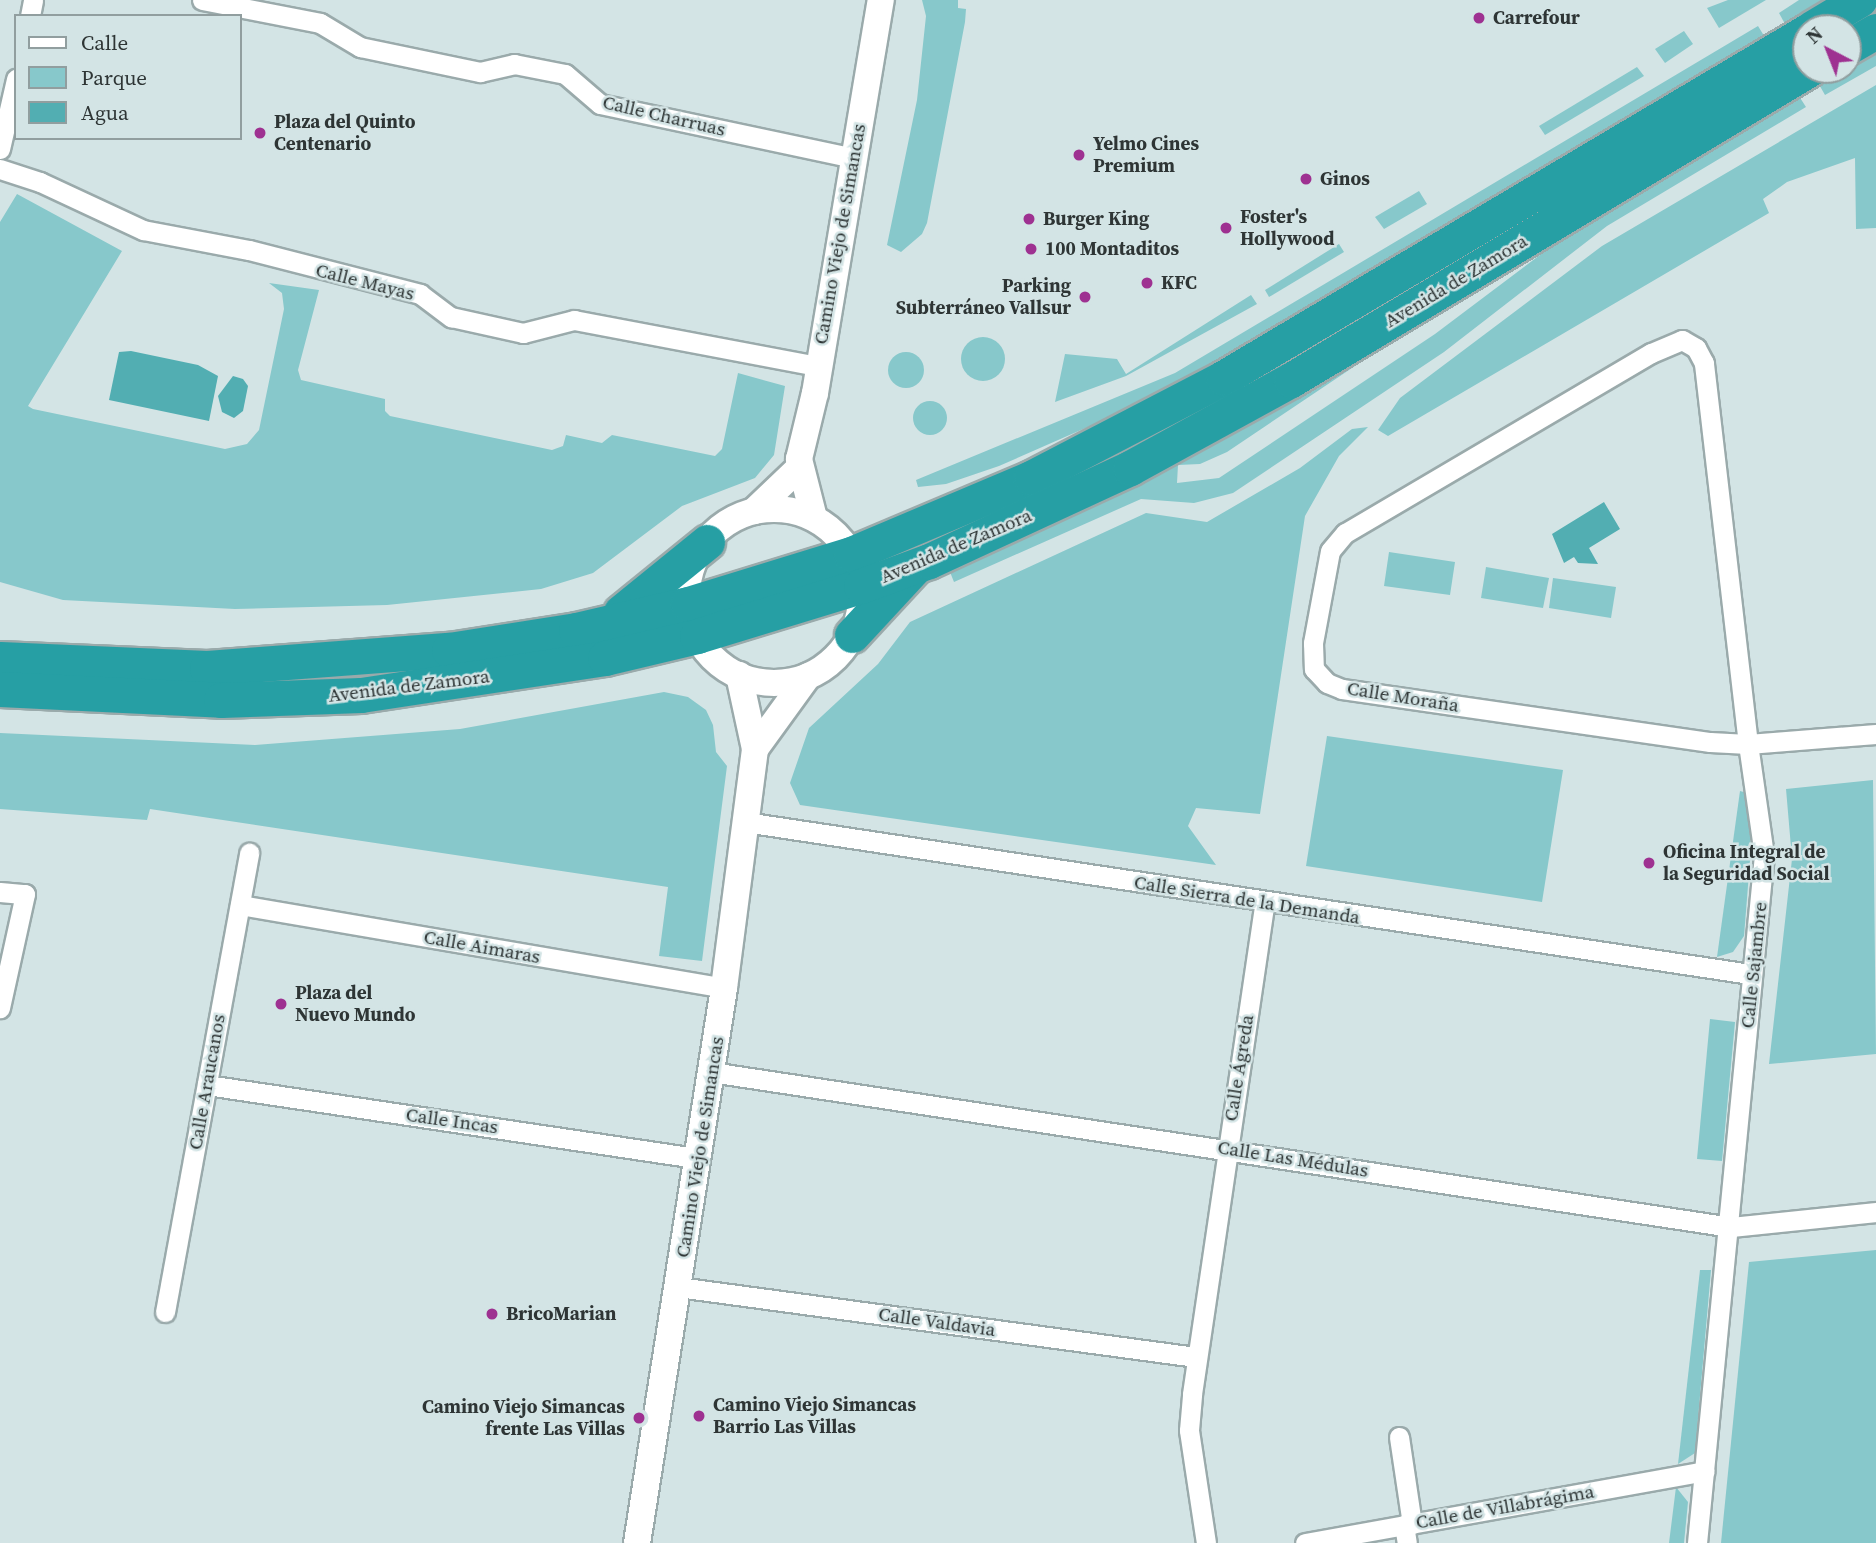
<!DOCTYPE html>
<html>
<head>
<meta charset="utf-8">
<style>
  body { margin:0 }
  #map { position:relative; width:1876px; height:1543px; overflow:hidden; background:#d3e4e5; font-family:"Source Serif 4",serif }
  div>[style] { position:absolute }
  .green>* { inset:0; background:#87c8cb }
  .round { border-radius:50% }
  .water>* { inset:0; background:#52aeb2 }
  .roads { filter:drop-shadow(2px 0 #9aaaab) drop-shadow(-2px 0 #9aaaab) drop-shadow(0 2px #9aaaab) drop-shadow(0 -2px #9aaaab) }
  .street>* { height:19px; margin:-9.5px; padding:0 9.5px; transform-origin:9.5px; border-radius:9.5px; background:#fff }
  .secondary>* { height:26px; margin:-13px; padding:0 13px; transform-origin:13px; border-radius:13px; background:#fff }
  .secondary>.ring { margin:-13px; padding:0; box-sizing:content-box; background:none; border:26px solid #fff; border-radius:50% }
  .highway>* { height:35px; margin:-17.5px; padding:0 17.5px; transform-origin:17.5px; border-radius:17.5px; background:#269fa4 }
  .dots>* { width:19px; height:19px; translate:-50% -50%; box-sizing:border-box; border:4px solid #d3e4e5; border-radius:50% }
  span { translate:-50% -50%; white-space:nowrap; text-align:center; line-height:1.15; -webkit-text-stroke:5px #d3e4e5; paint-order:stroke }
  .poi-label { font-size:19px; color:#2e3535; font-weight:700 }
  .left { translate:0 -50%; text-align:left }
  .right { translate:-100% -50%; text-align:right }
  .street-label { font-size:19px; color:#2e3535 }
  .legend { position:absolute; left:14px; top:14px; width:228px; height:126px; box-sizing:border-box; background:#d3e4e5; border:2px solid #919e9f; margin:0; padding:9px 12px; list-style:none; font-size:21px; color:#2e3535 }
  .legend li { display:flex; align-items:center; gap:14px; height:35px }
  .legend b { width:35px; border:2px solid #919e9f }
  .north { position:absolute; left:1792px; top:14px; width:70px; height:70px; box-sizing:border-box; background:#d3e4e5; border:2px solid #919e9f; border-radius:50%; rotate:318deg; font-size:19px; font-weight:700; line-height:28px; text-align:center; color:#2e3535 }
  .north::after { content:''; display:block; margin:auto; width:24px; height:32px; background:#9e3191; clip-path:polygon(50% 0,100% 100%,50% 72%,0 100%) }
</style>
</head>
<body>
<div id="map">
  <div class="green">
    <div style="clip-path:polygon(922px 0,958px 0,958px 8px,966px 9px,965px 22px,927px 223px,922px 234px,901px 252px,887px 245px,917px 100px,926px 16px)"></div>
    <div style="clip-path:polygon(1728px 0,1766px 0,1719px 28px,1707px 8px)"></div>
    <div style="clip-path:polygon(1799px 0,1824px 0,1785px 24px,1779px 13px)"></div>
    <div style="clip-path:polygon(1758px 26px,1766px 39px,1188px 383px,999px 466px,946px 484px,918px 487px,916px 480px,1175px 373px)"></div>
    <div style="clip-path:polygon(1684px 31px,1693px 44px,1665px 63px,1655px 49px)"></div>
    <div style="clip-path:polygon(1876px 49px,1876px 66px,1825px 95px,1817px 81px,1837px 70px,1848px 70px,1848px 64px)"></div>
    <div style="clip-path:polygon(1637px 67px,1644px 76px,1545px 135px,1539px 126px)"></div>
    <div style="clip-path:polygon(1876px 85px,1876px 228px,1856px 229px,1855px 158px,1787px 182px,1763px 199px,1769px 213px,1388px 436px,1378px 430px,1400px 398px,1602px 246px)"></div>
    <div style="clip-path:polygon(1797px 93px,1806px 107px,1607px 226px,1444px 352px,1233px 493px,1194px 503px,1141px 499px,954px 582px,948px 567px,1425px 319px,1227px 452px,1200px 464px,1178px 465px,1177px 483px,1219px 478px,1435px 334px,1597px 212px)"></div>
    <div style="clip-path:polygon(1419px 191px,1427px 204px,1384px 229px,1375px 217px)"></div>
    <div style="clip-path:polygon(17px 194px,122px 251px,28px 406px,33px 409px,225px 449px,247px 444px,259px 430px,284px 309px,282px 293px,269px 283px,319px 290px,298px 370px,301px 380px,385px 399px,385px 411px,390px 416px,552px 450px,563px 446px,566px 435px,602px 443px,612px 435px,715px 456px,722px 449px,738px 373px,785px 386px,774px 455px,755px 478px,682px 506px,593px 573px,541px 589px,387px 605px,235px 609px,63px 600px,0 582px,0 222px)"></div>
    <div style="clip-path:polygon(1339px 244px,1344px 252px,1269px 297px,1265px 290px)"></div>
    <div style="clip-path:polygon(1251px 295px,1257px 304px,1126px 376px,1055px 402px,1065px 354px,1117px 359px,1126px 374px)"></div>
    <div class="round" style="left:961px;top:337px;width:44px;height:44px"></div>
    <div class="round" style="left:888px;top:352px;width:36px;height:36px"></div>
    <div class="round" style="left:913px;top:401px;width:34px;height:34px"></div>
    <div style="clip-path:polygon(1368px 427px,1339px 456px,1305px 516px,1260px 814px,1196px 808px,1188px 826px,1216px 865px,800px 805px,790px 783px,809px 728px,878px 664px,910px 622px,1146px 513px,1207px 522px,1300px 468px,1352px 429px)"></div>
    <div style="clip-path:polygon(1389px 552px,1455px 562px,1450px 595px,1384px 586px)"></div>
    <div style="clip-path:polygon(1486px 567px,1549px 578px,1543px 608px,1481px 598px)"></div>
    <div style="clip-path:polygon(1553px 578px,1616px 587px,1611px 618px,1549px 608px)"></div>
    <div style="clip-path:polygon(664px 692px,688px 697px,706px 710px,713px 725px,716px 752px,727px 766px,702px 961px,659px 956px,668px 887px,150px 809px,147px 820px,0 809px,0 733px,255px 745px,460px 729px)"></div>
    <div style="clip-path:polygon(1327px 736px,1563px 770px,1542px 902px,1306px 866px)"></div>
    <div style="clip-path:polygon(1873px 780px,1876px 1054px,1769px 1064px,1792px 859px,1786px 789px)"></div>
    <div style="clip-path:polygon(1740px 791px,1747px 793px,1751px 848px,1744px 936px,1733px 952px,1717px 957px)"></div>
    <div style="clip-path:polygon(1710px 1019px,1735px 1022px,1722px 1161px,1697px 1159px)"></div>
    <div style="clip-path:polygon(1876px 1250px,1876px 1543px,1721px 1543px,1749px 1262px)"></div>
    <div style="clip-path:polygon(1700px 1270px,1711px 1270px,1695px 1453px,1678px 1464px)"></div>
    <div style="clip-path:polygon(1676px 1487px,1688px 1502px,1684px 1543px,1669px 1543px)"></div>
  </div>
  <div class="water">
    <div style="clip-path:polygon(131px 351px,198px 365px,218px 376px,209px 421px,109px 400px,119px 352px)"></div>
    <div style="clip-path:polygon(233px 376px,243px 379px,248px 386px,243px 411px,234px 418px,222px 412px,218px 396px)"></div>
    <div style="clip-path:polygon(1604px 502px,1620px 529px,1589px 548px,1598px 564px,1578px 563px,1574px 557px,1564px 563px,1552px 534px)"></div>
  </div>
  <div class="roads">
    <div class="street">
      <div style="left:202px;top:0;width:120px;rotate:11deg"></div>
      <div style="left:320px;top:23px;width:47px;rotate:31deg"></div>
      <div style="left:360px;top:47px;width:123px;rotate:11.8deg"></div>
      <div style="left:480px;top:72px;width:35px;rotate:-13deg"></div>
      <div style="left:514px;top:64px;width:52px;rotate:11.1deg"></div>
      <div style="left:565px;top:74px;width:46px;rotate:40.6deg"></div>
      <div style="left:600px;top:104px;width:259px;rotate:12deg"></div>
      <div style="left:30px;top:16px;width:16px;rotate:-79deg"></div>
      <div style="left:0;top:149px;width:72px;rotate:-77.1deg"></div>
      <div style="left:0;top:169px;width:42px;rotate:18deg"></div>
      <div style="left:40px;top:182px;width:114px;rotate:25deg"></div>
      <div style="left:143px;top:230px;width:108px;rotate:10.7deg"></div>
      <div style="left:249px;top:250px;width:177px;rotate:14.4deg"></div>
      <div style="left:420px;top:294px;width:39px;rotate:37deg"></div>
      <div style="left:451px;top:317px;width:74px;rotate:12.5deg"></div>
      <div style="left:523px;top:333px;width:53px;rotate:-14.3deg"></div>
      <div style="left:574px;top:320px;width:248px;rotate:10.7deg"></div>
      <div style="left:745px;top:822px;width:1016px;rotate:8.6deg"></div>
      <div style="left:0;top:892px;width:25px;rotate:5deg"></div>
      <div style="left:25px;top:894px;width:117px;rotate:102.4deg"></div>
      <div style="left:240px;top:905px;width:491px;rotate:9.7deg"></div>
      <div style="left:711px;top:1072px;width:1032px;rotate:8.64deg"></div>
      <div style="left:1731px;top:1227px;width:146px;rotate:-5.9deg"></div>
      <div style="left:207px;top:1085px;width:496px;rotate:8.5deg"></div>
      <div style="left:678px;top:1287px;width:523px;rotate:7.7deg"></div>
      <div style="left:165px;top:1312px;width:467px;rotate:-79.6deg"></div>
      <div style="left:1399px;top:1437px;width:88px;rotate:81.5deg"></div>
      <div style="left:1404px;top:1525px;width:18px;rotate:81deg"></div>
      <div style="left:1206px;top:1543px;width:114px;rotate:-98.6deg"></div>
      <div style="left:1189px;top:1430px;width:36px;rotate:-85deg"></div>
      <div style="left:1192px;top:1394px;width:495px;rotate:-81.6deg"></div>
      <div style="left:1305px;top:1543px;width:406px;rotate:-10.2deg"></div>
      <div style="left:1697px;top:1543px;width:691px;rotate:-84.44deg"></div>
      <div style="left:1764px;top:855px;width:112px;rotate:-98.2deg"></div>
      <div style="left:1748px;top:744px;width:384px;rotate:-96.6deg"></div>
      <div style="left:1704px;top:363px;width:17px;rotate:-118deg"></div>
      <div style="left:1696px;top:348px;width:16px;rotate:-150deg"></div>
      <div style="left:1682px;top:340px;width:34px;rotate:157deg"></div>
      <div style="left:1651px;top:353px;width:355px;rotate:149.5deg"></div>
      <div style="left:1345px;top:533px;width:23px;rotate:130deg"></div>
      <div style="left:1330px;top:551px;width:94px;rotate:100.5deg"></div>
      <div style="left:1313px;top:643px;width:26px;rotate:88deg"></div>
      <div style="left:1314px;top:669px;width:19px;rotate:47deg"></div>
      <div style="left:1327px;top:683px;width:16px;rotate:22deg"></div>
      <div style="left:1342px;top:689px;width:372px;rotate:8.2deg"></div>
      <div style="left:1710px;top:742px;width:38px;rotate:3deg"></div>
      <div style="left:1748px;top:744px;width:128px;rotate:-4.5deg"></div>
    </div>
    <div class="secondary">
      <div class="ring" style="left:687px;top:509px;width:148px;height:148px"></div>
      <div style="left:754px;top:511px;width:62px;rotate:-43.7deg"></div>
      <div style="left:814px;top:518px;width:61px;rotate:-104.3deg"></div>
      <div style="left:799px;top:459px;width:68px;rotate:-76.4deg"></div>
      <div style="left:815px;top:393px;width:399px;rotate:-80.5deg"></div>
      <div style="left:755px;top:749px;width:90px;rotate:-54deg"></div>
      <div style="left:637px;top:1543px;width:562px;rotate:-81.09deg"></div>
      <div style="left:724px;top:988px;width:241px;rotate:-82.6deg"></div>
      <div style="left:755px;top:749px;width:76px;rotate:-102.2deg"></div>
    </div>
    <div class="highway">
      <div style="left:1812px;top:28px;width:55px;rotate:-30.8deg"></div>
      <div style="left:1848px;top:47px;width:32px;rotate:-30deg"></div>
      <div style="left:621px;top:612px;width:111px;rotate:-39.1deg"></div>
      <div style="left:852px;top:635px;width:91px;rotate:-47.2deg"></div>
      <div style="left:0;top:659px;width:207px;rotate:2.5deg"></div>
      <div style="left:207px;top:668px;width:243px;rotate:-4.3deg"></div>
      <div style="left:449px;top:650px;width:129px;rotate:-8.9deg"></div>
      <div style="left:576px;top:630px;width:115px;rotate:-13.1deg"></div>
      <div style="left:688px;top:604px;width:170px;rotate:-17.1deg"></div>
      <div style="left:851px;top:554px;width:195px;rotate:-22.9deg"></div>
      <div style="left:1031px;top:478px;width:216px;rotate:-27.5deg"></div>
      <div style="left:1223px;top:378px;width:678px;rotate:-30.69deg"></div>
      <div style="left:0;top:689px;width:221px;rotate:2.8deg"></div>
      <div style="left:221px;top:700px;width:140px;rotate:-2deg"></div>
      <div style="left:361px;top:695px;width:247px;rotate:-8.6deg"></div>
      <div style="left:605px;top:658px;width:95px;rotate:-13.4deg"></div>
      <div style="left:697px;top:636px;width:171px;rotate:-17deg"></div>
      <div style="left:861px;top:586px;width:72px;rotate:-20.2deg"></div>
      <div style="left:929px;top:561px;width:221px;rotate:-24.8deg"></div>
      <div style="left:1130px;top:468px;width:183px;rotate:-28.7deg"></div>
      <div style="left:1291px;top:380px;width:603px;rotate:-30.95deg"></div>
    </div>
  </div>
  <div class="dots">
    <div style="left:1479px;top:18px;background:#9e3191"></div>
    <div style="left:260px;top:133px;background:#9e3191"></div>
    <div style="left:1079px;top:155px;background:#9e3191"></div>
    <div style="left:1306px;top:179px;background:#9e3191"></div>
    <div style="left:1029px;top:219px;background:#9e3191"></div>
    <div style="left:1226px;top:228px;background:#9e3191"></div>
    <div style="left:1031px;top:249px;background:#9e3191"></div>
    <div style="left:1147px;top:283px;background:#9e3191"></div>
    <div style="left:1085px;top:297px;background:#9e3191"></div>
    <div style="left:1649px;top:863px;background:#9e3191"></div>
    <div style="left:281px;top:1004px;background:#9e3191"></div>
    <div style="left:492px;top:1314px;background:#9e3191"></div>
    <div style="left:699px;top:1416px;background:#9e3191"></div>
    <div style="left:639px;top:1418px;background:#9e3191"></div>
  </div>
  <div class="poi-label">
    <span class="left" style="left:1493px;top:18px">Carrefour</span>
    <span class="left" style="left:274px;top:133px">Plaza del Quinto<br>Centenario</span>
    <span class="left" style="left:1093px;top:155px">Yelmo Cines<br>Premium</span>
    <span class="left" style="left:1320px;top:179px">Ginos</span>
    <span class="left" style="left:1240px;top:228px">Foster's<br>Hollywood</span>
    <span class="left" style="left:1043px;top:219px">Burger King</span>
    <span class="left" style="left:1045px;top:249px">100 Montaditos</span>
    <span class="left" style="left:1161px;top:283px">KFC</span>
    <span class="right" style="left:1071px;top:297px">Parking<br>Subterráneo Vallsur</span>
    <span class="left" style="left:1663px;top:863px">Oficina Integral de<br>la Seguridad Social</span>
    <span class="left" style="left:295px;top:1004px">Plaza del<br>Nuevo Mundo</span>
    <span class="left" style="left:506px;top:1314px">BricoMarian</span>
    <span class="left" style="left:713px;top:1416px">Camino Viejo Simancas<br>Barrio Las Villas</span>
    <span class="right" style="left:625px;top:1418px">Camino Viejo Simancas<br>frente Las Villas</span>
  </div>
  <div class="street-label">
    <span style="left:664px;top:116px;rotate:13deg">Calle Charruas</span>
    <span style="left:840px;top:234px;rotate:-80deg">Camino Viejo de Simancas</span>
    <span style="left:1456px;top:281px;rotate:-31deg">Avenida de Zamora</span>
    <span style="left:365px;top:282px;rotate:14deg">Calle Mayas</span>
    <span style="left:956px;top:546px;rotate:-23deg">Avenida de Zamora</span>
    <span style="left:409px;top:686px;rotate:-7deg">Avenida de Zamora</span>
    <span style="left:1403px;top:697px;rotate:9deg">Calle Moraña</span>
    <span style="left:1247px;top:900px;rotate:9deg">Calle Sierra de la Demanda</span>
    <span style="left:482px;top:947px;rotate:10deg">Calle Aimaras</span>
    <span style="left:1754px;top:965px;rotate:-84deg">Calle Sajambre</span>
    <span style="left:1239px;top:1068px;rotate:-81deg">Calle Ágreda</span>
    <span style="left:207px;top:1082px;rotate:-80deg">Calle Araucanos</span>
    <span style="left:452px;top:1121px;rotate:8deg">Calle Incas</span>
    <span style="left:700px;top:1147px;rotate:-81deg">Camino Viejo de Simancas</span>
    <span style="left:1293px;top:1159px;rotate:9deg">Calle Las Médulas</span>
    <span style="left:937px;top:1322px;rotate:8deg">Calle Valdavia</span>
    <span style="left:1505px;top:1507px;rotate:-10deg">Calle de Villabrágima</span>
  </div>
  <ul class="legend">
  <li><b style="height:9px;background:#fff"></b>Calle</li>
  <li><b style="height:19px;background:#87c8cb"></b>Parque</li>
  <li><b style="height:19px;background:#52aeb2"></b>Agua</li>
  </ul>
  <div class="north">N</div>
</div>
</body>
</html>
